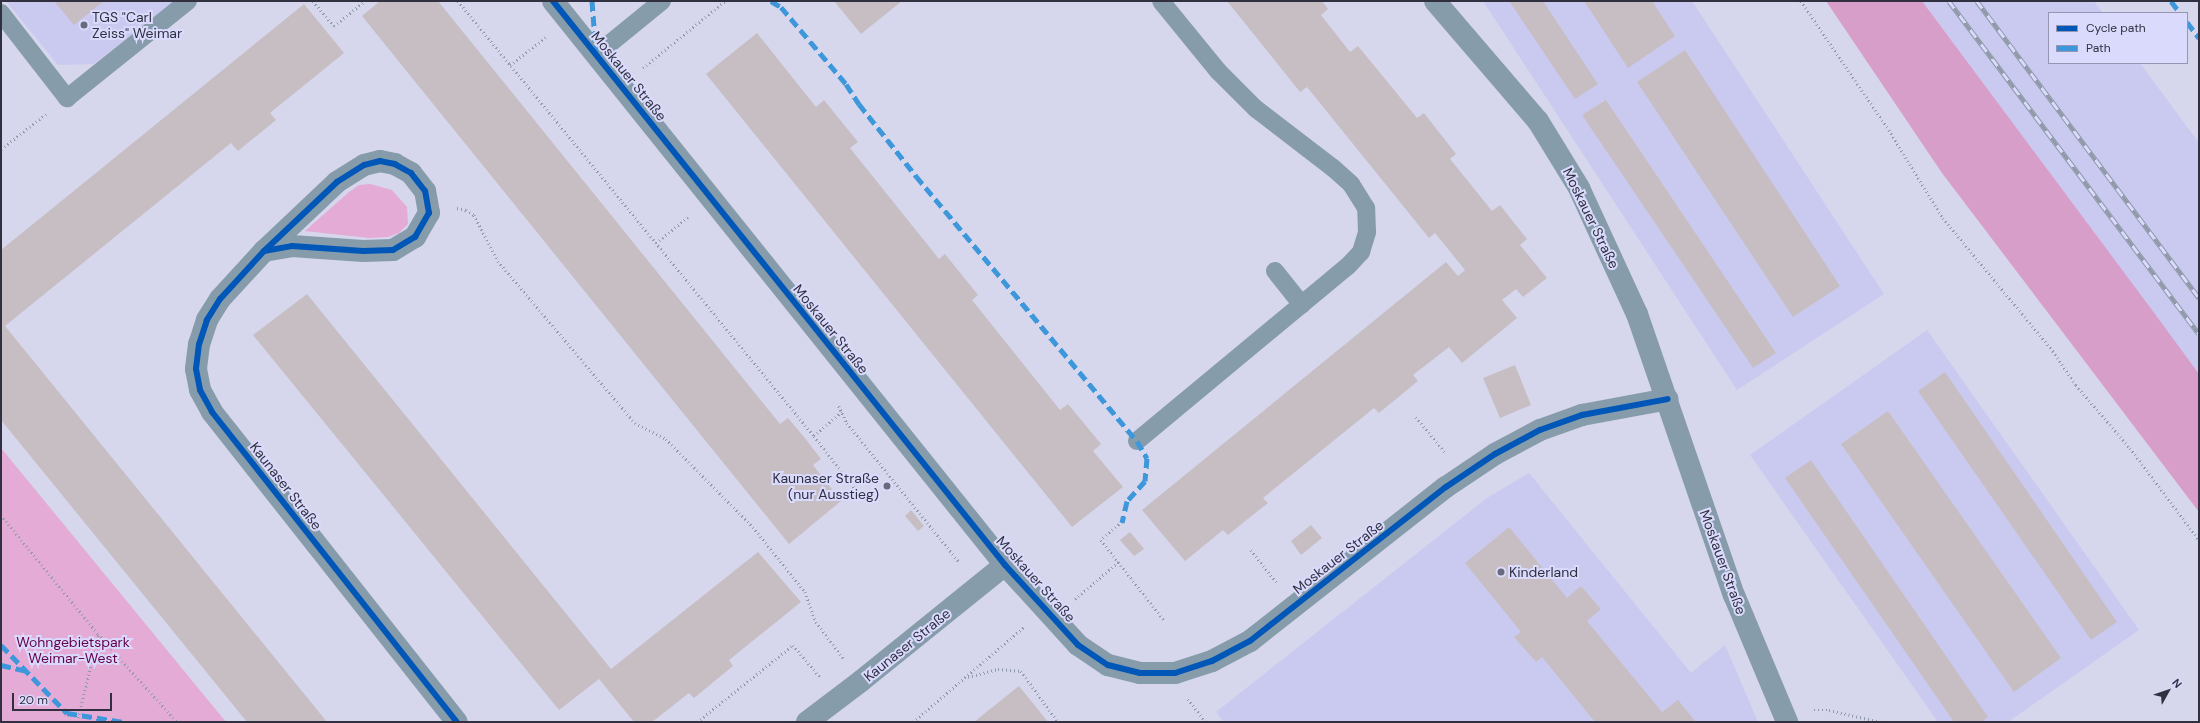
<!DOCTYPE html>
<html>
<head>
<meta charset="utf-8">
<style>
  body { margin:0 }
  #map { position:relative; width:2200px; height:723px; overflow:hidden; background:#d6d6ed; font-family:"DM Sans",sans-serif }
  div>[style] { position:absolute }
  .built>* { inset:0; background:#cacaf0 }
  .green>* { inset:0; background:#e4abd6 }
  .forest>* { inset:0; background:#d89eca }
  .building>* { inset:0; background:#c7bec4 }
  .path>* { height:2.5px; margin-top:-1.25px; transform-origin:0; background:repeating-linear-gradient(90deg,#8f9aa9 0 1px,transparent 0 4px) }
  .service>* { height:18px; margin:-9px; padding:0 9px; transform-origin:9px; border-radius:9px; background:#869cab }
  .minor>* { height:22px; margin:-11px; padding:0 11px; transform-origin:11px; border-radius:11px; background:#869cab }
  .rail>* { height:4.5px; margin-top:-2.25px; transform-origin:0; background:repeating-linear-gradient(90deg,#dadafd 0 9px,#8f9aa8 0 18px); box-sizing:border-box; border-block:1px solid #8f9aa8 }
  .quiet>* { height:5px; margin-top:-2.5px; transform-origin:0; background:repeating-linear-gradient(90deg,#3d97da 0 10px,transparent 0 15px) }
  .cycleway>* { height:6px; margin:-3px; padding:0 3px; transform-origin:3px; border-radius:3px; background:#0057b8 }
  .dots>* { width:11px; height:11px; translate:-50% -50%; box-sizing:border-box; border:2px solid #dadafd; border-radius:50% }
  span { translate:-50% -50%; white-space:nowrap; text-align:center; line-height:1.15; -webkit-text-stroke:4px #dadafd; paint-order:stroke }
  .poi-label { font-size:14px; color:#303041 }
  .left { translate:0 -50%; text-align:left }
  .right { translate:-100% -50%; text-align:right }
  .street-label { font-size:14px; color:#303041 }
  .park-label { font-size:14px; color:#650047 }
  .frame { position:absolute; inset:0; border:2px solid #303041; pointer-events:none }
  .legend { position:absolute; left:2048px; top:12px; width:140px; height:52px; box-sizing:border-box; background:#dadafd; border:1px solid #9696b2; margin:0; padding:5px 7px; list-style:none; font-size:12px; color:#303041 }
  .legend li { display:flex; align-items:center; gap:8px; height:20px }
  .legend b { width:20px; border:1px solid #9696b2 }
  .north { position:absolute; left:2148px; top:671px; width:40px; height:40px; -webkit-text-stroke:3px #dadafd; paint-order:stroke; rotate:50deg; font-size:11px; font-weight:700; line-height:16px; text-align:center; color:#303041 }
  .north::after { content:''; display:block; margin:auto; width:14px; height:18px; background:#303041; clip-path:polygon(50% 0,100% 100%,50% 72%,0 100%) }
  .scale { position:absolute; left:12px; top:693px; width:100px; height:18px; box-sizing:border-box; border:2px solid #303041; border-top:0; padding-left:5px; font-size:12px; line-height:14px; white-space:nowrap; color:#303041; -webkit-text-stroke:3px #dadafd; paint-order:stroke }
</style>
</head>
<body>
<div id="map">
  <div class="built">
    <div style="clip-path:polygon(6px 1px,174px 1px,94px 64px,58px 65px)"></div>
    <div style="clip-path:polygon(1483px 1px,1692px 1px,1884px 294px,1737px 390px)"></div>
    <div style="clip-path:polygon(1922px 1px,2094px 1px,2103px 13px,2049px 13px,2049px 63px,2140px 63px,2199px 143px,2199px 374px)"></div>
    <div style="clip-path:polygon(1927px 330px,2139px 630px,2008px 722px,1938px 722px,1750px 455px)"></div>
    <div style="clip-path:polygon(1529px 473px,1691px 673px,1725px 645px,1758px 722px,1224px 722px,1216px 712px,1487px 498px)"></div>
  </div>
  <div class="green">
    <div style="clip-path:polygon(370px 184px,392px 190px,407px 207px,408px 224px,399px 233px,388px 237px,369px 238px,305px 231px,349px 192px,359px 185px)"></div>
    <div style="clip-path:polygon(1px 448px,226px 722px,1px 722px)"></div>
  </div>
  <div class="forest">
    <div style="clip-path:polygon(1826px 1px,1922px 1px,2155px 314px,2199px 374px,2199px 512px,1942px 173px)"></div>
  </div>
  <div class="building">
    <div style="clip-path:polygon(54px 1px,104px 1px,74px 25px)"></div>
    <div style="clip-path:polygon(380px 1px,438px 1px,780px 424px,788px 418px,804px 437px,821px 459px,813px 465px,841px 501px,789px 544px,362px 16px)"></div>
    <div style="clip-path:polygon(834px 1px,902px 1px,861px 34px)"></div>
    <div style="clip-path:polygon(1227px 1px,1322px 1px,1328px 9px,1321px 15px,1350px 52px,1358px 46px,1417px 118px,1424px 113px,1456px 154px,1450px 159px,1480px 196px,1492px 211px,1500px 205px,1527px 239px,1520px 245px,1547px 278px,1523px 297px,1516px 289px,1502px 300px,1517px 318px,1462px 363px,1449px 347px,1413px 375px,1418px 381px,1379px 413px,1374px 408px,1263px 498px,1268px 503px,1249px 518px,1228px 535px,1223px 530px,1185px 561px,1142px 510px,1446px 262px,1458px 276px,1465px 270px,1435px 233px,1429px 238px,1307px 87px,1300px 92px)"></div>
    <div style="clip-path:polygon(1509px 1px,1543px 1px,1598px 84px,1575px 99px)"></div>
    <div style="clip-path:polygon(1584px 1px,1652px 1px,1675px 36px,1628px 68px)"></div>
    <div style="clip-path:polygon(304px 4px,344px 53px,270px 113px,276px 120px,238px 151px,231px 143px,5px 326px,327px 722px,247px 722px,1px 420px,1px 250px)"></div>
    <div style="clip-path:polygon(757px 33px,816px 107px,824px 100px,858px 142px,850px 148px,939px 259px,945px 254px,978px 295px,972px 300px,1060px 410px,1068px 404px,1101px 444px,1093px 451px,1123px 487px,1072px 527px,706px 74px)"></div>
    <div style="clip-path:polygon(1685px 50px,1840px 286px,1793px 317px,1637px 82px)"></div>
    <div style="clip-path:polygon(1606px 100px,1776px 353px,1753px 368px,1582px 115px)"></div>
    <div style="clip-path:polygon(307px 294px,611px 669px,758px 552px,801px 602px,729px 660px,733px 666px,694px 698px,689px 693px,652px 722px,634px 722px,599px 679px,559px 710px,253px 335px)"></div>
    <div style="clip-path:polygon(1515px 365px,1531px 405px,1500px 418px,1483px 378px)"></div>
    <div style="clip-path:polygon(1945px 372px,2117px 622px,2091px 640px,1918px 391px)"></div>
    <div style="clip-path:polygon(1888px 411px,2061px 658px,2014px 692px,1841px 444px)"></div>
    <div style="clip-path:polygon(1811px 460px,1988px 717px,1981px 722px,1954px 722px,1785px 478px)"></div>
    <div style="clip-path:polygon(911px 510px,924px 526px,918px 531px,905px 516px)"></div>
    <div style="clip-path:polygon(1311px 525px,1322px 538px,1301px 555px,1291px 541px)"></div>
    <div style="clip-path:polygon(1509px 527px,1567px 598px,1581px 586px,1601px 609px,1587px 621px,1662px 712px,1678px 700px,1696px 722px,1595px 722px,1542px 657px,1536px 662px,1514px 637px,1521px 632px,1465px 563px)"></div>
    <div style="clip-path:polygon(1130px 532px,1144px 549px,1134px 556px,1120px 540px)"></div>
    <div style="clip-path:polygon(1019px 686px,1048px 722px,974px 722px)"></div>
  </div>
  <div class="path">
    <div style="left:313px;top:1px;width:33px;rotate:50deg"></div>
    <div style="left:334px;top:26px;width:40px;rotate:-39deg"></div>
    <div style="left:458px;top:1px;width:562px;rotate:50.7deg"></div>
    <div style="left:1801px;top:1px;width:156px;rotate:55.7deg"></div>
    <div style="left:1889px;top:130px;width:103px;rotate:58.5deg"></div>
    <div style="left:1943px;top:218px;width:173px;rotate:50.4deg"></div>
    <div style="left:2053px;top:351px;width:41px;rotate:55.9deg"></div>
    <div style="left:2076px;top:385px;width:83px;rotate:49.4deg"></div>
    <div style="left:2130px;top:448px;width:115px;rotate:53.1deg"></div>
    <div style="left:510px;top:65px;width:46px;rotate:-37.9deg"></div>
    <div style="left:643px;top:68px;width:106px;rotate:-39.3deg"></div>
    <div style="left:1px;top:149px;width:57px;rotate:-37.9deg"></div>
    <div style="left:457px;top:208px;width:9px;rotate:13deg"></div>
    <div style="left:466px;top:210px;width:9px;rotate:32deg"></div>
    <div style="left:474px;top:215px;width:52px;rotate:62.4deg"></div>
    <div style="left:498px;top:261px;width:212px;rotate:49.8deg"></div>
    <div style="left:635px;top:423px;width:35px;rotate:27deg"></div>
    <div style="left:666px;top:439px;width:124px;rotate:45.3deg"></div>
    <div style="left:753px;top:527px;width:83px;rotate:51.3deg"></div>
    <div style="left:805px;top:592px;width:32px;rotate:70deg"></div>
    <div style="left:816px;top:622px;width:46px;rotate:52.9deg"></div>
    <div style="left:656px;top:243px;width:41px;rotate:-39.1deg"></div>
    <div style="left:839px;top:406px;width:19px;rotate:65deg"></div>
    <div style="left:847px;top:423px;width:180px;rotate:51.1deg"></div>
    <div style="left:842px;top:412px;width:37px;rotate:139deg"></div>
    <div style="left:814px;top:436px;width:68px;rotate:52.1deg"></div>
    <div style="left:1416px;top:417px;width:45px;rotate:50.4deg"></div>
    <div style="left:1px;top:515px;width:154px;rotate:50.8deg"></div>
    <div style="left:98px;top:634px;width:118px;rotate:48.1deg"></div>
    <div style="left:1122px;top:522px;width:28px;rotate:139deg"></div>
    <div style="left:1101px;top:540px;width:102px;rotate:51.8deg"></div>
    <div style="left:1251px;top:550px;width:42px;rotate:51.8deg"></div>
    <div style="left:1075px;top:599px;width:57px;rotate:-40.7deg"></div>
    <div style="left:968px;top:677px;width:31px;rotate:-15deg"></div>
    <div style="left:998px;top:669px;width:23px;rotate:5deg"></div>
    <div style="left:1021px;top:671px;width:63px;rotate:54deg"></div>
    <div style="left:1188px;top:699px;width:29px;rotate:52deg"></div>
    <div style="left:1814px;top:710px;width:15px"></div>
    <div style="left:1829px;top:710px;width:53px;rotate:13deg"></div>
    <div style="left:77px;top:722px;width:89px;rotate:-76.4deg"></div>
    <div style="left:697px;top:722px;width:123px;rotate:-38.7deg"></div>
    <div style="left:793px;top:645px;width:42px;rotate:49.8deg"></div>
    <div style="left:913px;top:722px;width:146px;rotate:-40.6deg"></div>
  </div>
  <div class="service">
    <div style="left:1px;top:13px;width:108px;rotate:52.2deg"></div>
    <div style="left:67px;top:98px;width:155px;rotate:-38.7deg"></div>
    <div style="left:597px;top:54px;width:84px;rotate:-39.2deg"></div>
    <div style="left:1275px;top:271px;width:43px;rotate:51.5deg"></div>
    <div style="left:1137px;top:441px;width:274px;rotate:-39.7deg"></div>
    <div style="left:1348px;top:266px;width:19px;rotate:-47deg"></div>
    <div style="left:1361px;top:252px;width:21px;rotate:-73deg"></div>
    <div style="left:1367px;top:232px;width:24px;rotate:-92deg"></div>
    <div style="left:1366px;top:208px;width:28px;rotate:-122deg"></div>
    <div style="left:1351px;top:184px;width:24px;rotate:-138deg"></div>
    <div style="left:1333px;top:168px;width:97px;rotate:-142.5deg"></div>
    <div style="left:1256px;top:109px;width:54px;rotate:-135deg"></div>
    <div style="left:1218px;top:71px;width:90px;rotate:-129.2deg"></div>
  </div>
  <div class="minor">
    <div style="left:553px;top:1px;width:723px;rotate:51.29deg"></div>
    <div style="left:1005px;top:565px;width:108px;rotate:47.6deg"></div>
    <div style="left:1078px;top:645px;width:36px;rotate:34deg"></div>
    <div style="left:1108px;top:665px;width:33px;rotate:14deg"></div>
    <div style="left:1140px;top:673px;width:35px"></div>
    <div style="left:1175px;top:673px;width:39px;rotate:-18deg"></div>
    <div style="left:1212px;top:661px;width:43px;rotate:-27.8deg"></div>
    <div style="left:1250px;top:641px;width:249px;rotate:-38.2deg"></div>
    <div style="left:1446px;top:487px;width:59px;rotate:-34deg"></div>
    <div style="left:1495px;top:454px;width:51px;rotate:-28.1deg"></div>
    <div style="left:1540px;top:430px;width:45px;rotate:-19.7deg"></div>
    <div style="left:1582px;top:415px;width:87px;rotate:-10.5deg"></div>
    <div style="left:1435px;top:1px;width:158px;rotate:49.4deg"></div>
    <div style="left:1538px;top:121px;width:79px;rotate:58.5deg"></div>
    <div style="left:1579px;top:188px;width:139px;rotate:65.3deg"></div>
    <div style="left:1637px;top:314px;width:297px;rotate:71deg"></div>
    <div style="left:1734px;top:595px;width:138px;rotate:67.3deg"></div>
    <div style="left:264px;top:251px;width:28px;rotate:-10deg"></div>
    <div style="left:292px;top:246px;width:71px;rotate:4deg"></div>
    <div style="left:363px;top:251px;width:30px;rotate:-2deg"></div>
    <div style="left:393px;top:250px;width:26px;rotate:-31deg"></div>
    <div style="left:415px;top:237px;width:28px;rotate:-60deg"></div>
    <div style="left:429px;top:213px;width:22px;rotate:-100deg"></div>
    <div style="left:425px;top:191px;width:23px;rotate:-128deg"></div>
    <div style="left:411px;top:173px;width:18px;rotate:-151deg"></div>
    <div style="left:395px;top:164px;width:15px;rotate:-169deg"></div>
    <div style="left:380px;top:161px;width:16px;rotate:166deg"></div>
    <div style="left:364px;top:165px;width:32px;rotate:148deg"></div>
    <div style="left:337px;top:182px;width:100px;rotate:136.6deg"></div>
    <div style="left:264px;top:251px;width:65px;rotate:132.5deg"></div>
    <div style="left:220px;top:299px;width:25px;rotate:122deg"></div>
    <div style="left:207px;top:320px;width:25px;rotate:108deg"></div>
    <div style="left:199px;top:344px;width:25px;rotate:97deg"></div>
    <div style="left:196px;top:369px;width:21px;rotate:79deg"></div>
    <div style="left:200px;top:390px;width:25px;rotate:61deg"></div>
    <div style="left:212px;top:412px;width:395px;rotate:51.7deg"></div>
    <div style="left:807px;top:722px;width:68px;rotate:-37.2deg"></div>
    <div style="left:861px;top:681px;width:185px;rotate:-38.9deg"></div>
  </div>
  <div class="rail">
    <div style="left:1949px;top:1px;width:416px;rotate:53.1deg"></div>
    <div style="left:1977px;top:1px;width:371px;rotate:53.2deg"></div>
  </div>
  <div class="quiet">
    <div style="left:592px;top:1px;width:52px;rotate:85.6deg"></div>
    <div style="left:771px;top:1px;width:12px;rotate:31deg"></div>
    <div style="left:781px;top:7px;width:101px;rotate:49.8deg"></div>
    <div style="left:846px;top:84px;width:24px;rotate:57deg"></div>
    <div style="left:859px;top:104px;width:92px;rotate:51.6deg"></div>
    <div style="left:916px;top:176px;width:345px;rotate:50.2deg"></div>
    <div style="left:1137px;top:441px;width:20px;rotate:60deg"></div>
    <div style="left:1147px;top:458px;width:23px;rotate:95deg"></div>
    <div style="left:1145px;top:481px;width:27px;rotate:132deg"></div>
    <div style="left:1127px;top:501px;width:22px;rotate:103deg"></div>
    <div style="left:2171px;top:1px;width:15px;rotate:53deg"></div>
    <div style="left:2187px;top:22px;width:20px;rotate:53deg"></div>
    <div style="left:1px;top:645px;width:95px;rotate:45.9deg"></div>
    <div style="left:67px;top:713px;width:57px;rotate:9.1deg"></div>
    <div style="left:1px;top:665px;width:26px;rotate:13deg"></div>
  </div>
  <div class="cycleway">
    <div style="left:553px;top:1px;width:723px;rotate:51.29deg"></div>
    <div style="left:1005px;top:565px;width:108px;rotate:47.6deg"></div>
    <div style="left:1078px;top:645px;width:36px;rotate:34deg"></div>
    <div style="left:1108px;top:665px;width:33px;rotate:14deg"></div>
    <div style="left:1140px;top:673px;width:35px"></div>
    <div style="left:1175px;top:673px;width:39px;rotate:-18deg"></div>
    <div style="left:1212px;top:661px;width:43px;rotate:-27.8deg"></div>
    <div style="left:1250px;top:641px;width:249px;rotate:-38.2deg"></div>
    <div style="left:1446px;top:487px;width:59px;rotate:-34deg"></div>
    <div style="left:1495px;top:454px;width:51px;rotate:-28.1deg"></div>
    <div style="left:1540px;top:430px;width:45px;rotate:-19.7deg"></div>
    <div style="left:1582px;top:415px;width:87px;rotate:-10.5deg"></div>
    <div style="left:264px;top:251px;width:28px;rotate:-10deg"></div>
    <div style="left:292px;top:246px;width:71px;rotate:4deg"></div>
    <div style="left:363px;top:251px;width:30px;rotate:-2deg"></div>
    <div style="left:393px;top:250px;width:26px;rotate:-31deg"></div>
    <div style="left:415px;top:237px;width:28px;rotate:-60deg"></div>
    <div style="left:429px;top:213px;width:22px;rotate:-100deg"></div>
    <div style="left:425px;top:191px;width:23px;rotate:-128deg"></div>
    <div style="left:411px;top:173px;width:18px;rotate:-151deg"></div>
    <div style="left:395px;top:164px;width:15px;rotate:-169deg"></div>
    <div style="left:380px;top:161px;width:16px;rotate:166deg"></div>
    <div style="left:364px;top:165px;width:32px;rotate:148deg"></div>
    <div style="left:337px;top:182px;width:100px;rotate:136.6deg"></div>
    <div style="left:264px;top:251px;width:65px;rotate:132.5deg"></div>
    <div style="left:220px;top:299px;width:25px;rotate:122deg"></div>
    <div style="left:207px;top:320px;width:25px;rotate:108deg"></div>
    <div style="left:199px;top:344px;width:25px;rotate:97deg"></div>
    <div style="left:196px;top:369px;width:21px;rotate:79deg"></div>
    <div style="left:200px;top:390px;width:25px;rotate:61deg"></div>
    <div style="left:212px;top:412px;width:395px;rotate:51.7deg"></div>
  </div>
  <div class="dots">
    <div style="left:84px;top:25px;background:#6a6a7d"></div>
    <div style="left:887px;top:486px;background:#6a6a7d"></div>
    <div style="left:1501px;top:572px;background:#6a6a7d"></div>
  </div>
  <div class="poi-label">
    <span class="left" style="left:92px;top:25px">TGS "Carl<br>Zeiss" Weimar</span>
    <span class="right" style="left:879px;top:486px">Kaunaser Straße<br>(nur Ausstieg)</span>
    <span class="left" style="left:1509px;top:572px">Kinderland</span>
  </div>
  <div class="street-label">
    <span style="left:629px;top:76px;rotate:51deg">Moskauer Straße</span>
    <span style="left:1591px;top:218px;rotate:64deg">Moskauer Straße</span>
    <span style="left:831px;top:329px;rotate:51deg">Moskauer Straße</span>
    <span style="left:286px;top:486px;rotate:52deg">Kaunaser Straße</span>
    <span style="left:1338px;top:557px;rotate:-38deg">Moskauer Straße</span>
    <span style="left:1723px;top:562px;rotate:70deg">Moskauer Straße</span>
    <span style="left:1036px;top:579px;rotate:48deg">Moskauer Straße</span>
    <span style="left:907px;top:645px;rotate:-39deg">Kaunaser Straße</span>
  </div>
  <div class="park-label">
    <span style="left:73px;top:650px">Wohngebietspark<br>Weimar-West</span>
  </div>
  <div class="frame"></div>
  <ul class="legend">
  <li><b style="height:5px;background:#0057b8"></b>Cycle path</li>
  <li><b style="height:5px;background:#3d97da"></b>Path</li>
  </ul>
  <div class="north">N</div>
  <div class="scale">20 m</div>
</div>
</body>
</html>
